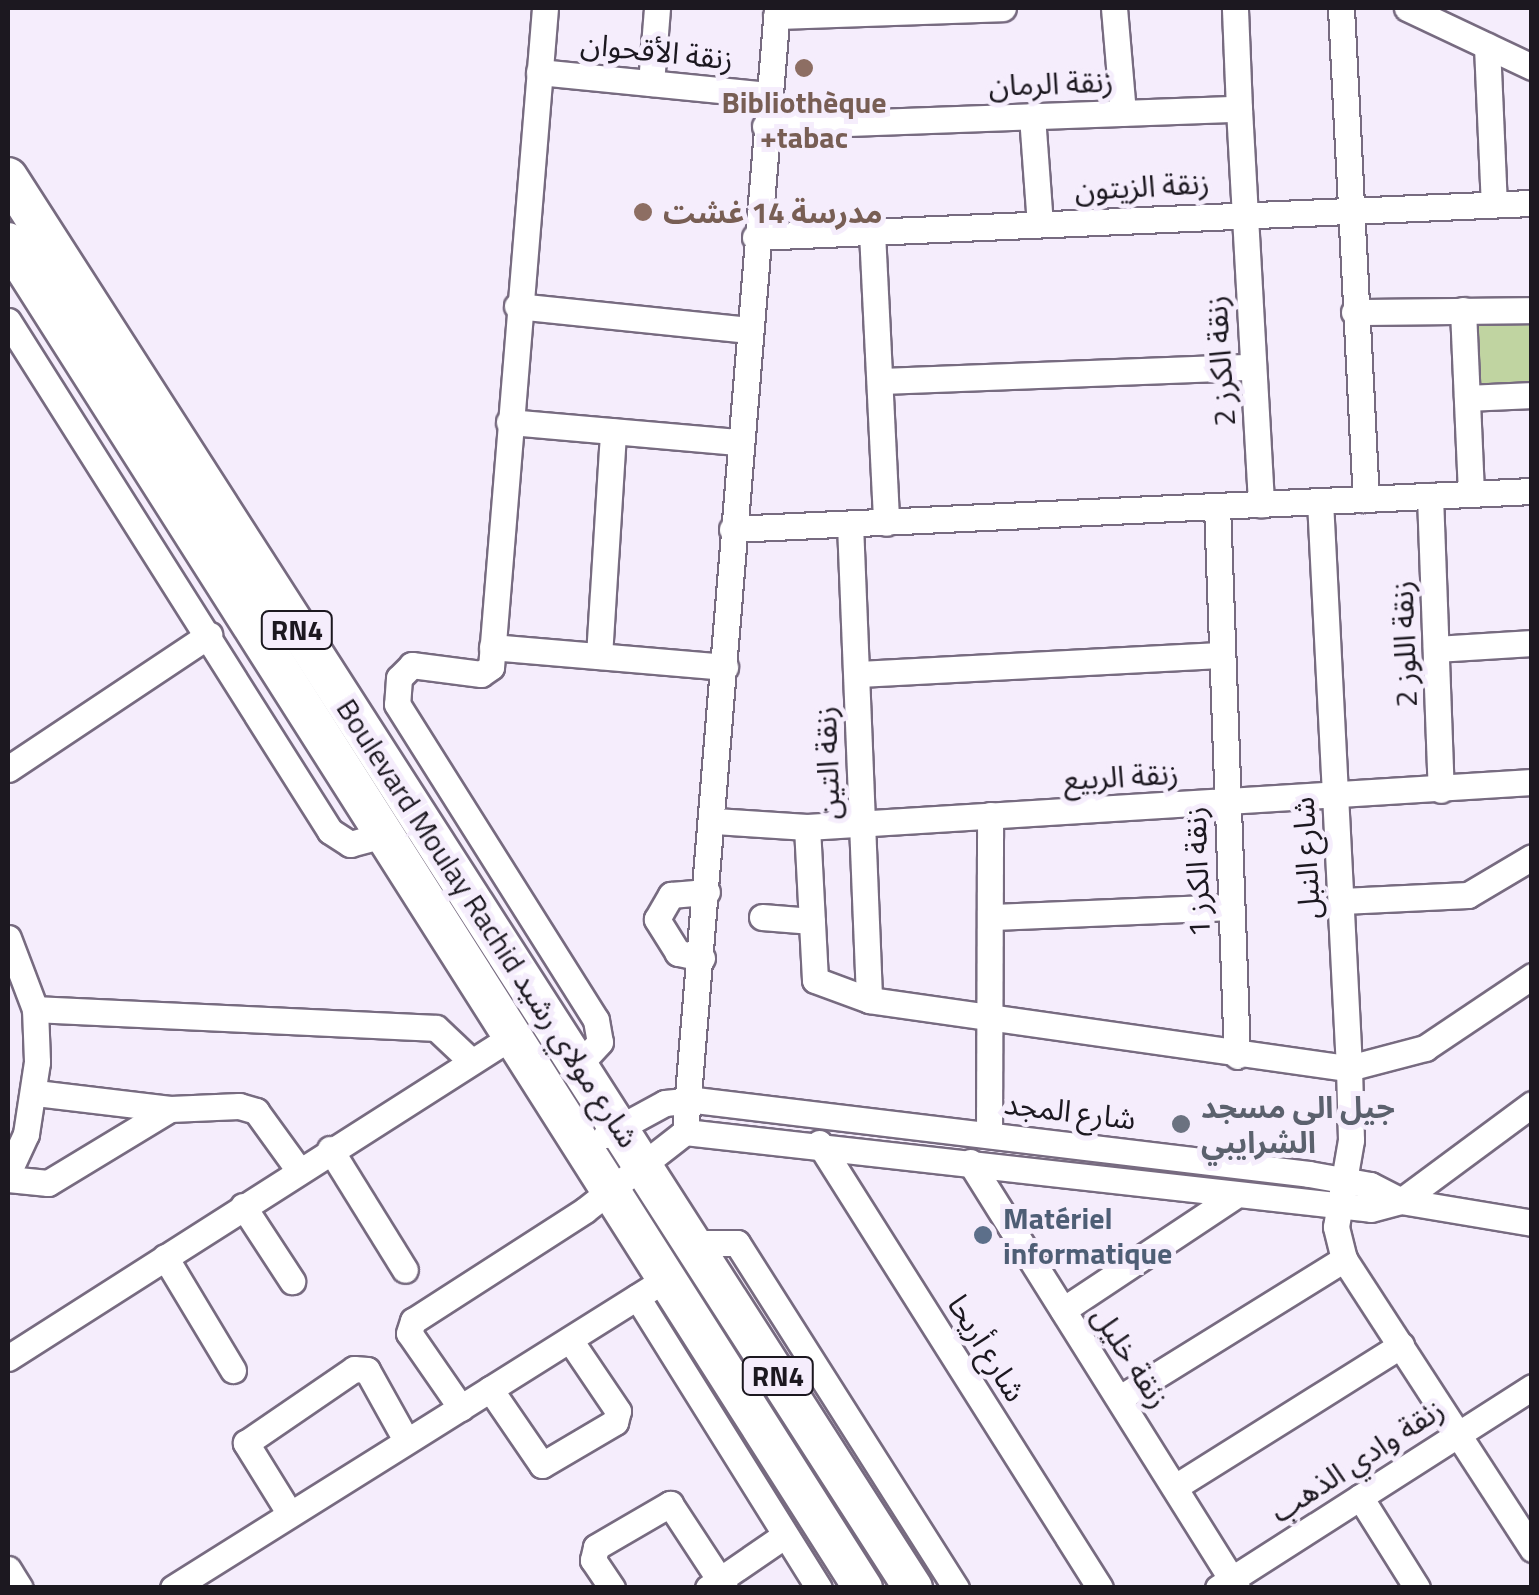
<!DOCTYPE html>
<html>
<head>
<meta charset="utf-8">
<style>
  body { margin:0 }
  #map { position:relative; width:1539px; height:1595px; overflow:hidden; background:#f5edfc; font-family:"Titillium Web","Noto Sans Arabic",sans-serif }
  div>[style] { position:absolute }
  .green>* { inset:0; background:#c0d4a1 }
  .roads { filter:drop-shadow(2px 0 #776b80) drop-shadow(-2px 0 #776b80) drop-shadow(0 2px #776b80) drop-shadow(0 -2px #776b80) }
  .street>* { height:25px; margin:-12.5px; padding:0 12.5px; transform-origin:12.5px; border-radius:12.5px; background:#fff }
  .primary>* { height:38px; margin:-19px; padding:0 19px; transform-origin:19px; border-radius:19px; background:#fff }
  .dots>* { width:28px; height:28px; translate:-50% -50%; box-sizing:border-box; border:5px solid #f5edfc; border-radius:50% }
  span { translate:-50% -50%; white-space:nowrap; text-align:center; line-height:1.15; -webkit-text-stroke:10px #f5edfc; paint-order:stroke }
  .shield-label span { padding:2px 8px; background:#f5edfc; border:2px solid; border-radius:8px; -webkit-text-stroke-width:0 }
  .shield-label { font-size:28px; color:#1c1820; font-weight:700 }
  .street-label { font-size:30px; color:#1c1820 }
  .education-label { font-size:30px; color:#785e54; font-weight:700 }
  .left { translate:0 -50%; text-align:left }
  .worship-label { font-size:30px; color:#5b616d; font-weight:700 }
  .service-label { font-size:30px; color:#4e5e75; font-weight:700 }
  .frame { position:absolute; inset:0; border:10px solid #1c1820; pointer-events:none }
</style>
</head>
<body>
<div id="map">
  <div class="green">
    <div style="clip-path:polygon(1469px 311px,1531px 311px,1531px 393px,1472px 396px)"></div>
  </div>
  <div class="roads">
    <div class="street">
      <div style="left:545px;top:8px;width:661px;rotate:94.68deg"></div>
      <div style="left:491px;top:667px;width:12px;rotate:145deg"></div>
      <div style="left:481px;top:674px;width:70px;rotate:-172.6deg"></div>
      <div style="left:412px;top:665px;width:18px;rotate:135deg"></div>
      <div style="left:399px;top:678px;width:26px;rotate:94deg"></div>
      <div style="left:397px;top:704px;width:373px;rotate:57.8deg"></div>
      <div style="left:596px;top:1020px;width:22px;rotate:80deg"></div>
      <div style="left:600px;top:1042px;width:33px;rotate:133deg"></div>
      <div style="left:1114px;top:8px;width:105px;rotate:85.1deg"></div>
      <div style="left:1341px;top:8px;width:492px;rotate:87.1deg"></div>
      <div style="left:1407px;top:8px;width:138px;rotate:25.3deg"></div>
      <div style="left:776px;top:16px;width:227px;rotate:-2deg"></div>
      <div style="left:1487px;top:46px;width:158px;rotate:87.5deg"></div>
      <div style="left:539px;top:72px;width:230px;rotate:5.7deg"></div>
      <div style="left:651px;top:83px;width:75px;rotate:-85.4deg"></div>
      <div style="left:1239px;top:109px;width:396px;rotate:86.8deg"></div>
      <div style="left:1032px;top:116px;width:108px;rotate:85.8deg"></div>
      <div style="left:765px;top:126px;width:474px;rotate:-2.1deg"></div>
      <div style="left:1239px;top:109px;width:101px;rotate:-92.3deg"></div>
      <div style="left:872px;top:232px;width:291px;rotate:87.2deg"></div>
      <div style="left:755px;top:237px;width:778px;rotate:-2.51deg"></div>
      <div style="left:517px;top:306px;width:233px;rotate:5.9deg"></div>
      <div style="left:1463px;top:310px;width:184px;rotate:87.5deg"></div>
      <div style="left:1354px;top:312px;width:178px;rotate:-0.6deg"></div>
      <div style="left:8px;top:321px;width:603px;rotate:57.73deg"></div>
      <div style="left:330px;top:831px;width:24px;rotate:33deg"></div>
      <div style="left:350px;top:844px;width:35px;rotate:-15deg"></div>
      <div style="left:881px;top:381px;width:372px;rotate:-2.2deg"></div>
      <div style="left:1467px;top:398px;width:65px;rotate:-2.6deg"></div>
      <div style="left:509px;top:422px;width:231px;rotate:5deg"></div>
      <div style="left:1430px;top:496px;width:294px;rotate:87.9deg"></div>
      <div style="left:1320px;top:501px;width:568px;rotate:87.07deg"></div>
      <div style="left:1349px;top:1068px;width:72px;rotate:88.4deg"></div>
      <div style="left:1351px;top:1140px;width:88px;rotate:99.8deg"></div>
      <div style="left:1336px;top:1227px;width:33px;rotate:76deg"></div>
      <div style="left:1344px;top:1259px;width:346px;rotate:57deg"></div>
      <div style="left:1217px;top:506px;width:550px;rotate:87.92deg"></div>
      <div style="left:850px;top:524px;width:476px;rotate:87.7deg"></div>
      <div style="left:732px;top:529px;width:801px;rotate:-2.72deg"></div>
      <div style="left:492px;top:647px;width:234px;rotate:4.9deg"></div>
      <div style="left:1436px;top:649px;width:96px;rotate:-3.6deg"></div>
      <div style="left:599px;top:656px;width:225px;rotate:-86.4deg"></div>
      <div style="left:857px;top:674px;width:365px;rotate:-3deg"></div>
      <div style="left:8px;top:769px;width:242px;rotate:-33.7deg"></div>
      <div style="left:715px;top:821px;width:92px;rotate:3.7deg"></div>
      <div style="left:807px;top:827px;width:726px;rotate:-3.55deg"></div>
      <div style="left:807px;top:827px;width:153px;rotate:87deg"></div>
      <div style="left:815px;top:980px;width:58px;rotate:20.3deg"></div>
      <div style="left:869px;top:1000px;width:485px;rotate:8.1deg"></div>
      <div style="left:1349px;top:1068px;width:79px;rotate:-14.7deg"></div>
      <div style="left:1425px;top:1048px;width:129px;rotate:-33.9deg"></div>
      <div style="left:1342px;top:901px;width:126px;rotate:-2.7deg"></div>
      <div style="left:1468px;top:895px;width:74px;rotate:-30.7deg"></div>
      <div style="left:762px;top:917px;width:50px;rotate:4.6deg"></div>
      <div style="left:994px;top:917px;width:237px;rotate:-2.4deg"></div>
      <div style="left:8px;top:938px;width:76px;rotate:69.2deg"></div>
      <div style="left:35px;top:1009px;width:53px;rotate:87.8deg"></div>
      <div style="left:37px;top:1062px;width:73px;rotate:98.7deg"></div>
      <div style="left:26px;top:1134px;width:43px;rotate:114.8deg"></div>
      <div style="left:702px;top:958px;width:25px;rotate:-168deg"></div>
      <div style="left:678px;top:953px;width:40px;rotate:-122deg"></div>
      <div style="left:657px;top:919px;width:28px;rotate:-60deg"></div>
      <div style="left:671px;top:895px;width:36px;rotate:-5deg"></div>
      <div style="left:35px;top:1009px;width:401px;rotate:2.7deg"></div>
      <div style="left:436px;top:1028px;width:48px;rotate:43.3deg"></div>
      <div style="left:36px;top:1093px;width:135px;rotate:6.8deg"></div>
      <div style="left:685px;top:1132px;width:1128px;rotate:-85.32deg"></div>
      <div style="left:989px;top:1134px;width:319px;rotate:-89.8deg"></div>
      <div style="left:606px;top:1135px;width:67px;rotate:-28.5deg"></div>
      <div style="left:665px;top:1103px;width:30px;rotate:-6deg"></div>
      <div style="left:695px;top:1100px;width:618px;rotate:6.87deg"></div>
      <div style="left:1309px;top:1174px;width:62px;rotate:10.2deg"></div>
      <div style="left:1370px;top:1185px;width:35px;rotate:27deg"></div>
      <div style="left:1401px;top:1201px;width:133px;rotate:9.5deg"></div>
      <div style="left:819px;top:1143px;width:526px;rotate:57.73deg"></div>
      <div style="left:330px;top:1149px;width:142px;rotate:58.2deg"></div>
      <div style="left:970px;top:1162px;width:503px;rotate:57.92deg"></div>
      <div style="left:8px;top:1179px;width:40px;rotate:5.7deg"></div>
      <div style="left:48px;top:1183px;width:143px;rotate:-31.2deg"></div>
      <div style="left:170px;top:1109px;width:69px;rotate:-2.5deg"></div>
      <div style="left:239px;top:1106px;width:18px;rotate:16deg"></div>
      <div style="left:256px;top:1111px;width:72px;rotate:54.1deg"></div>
      <div style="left:243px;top:1206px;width:90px;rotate:56.8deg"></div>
      <div style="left:695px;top:1243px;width:42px"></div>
      <div style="left:737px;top:1243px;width:409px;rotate:57.6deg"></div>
      <div style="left:165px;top:1257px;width:132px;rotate:59deg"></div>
      <div style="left:637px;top:1297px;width:343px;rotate:58deg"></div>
      <div style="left:1063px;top:1310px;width:204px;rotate:-33.6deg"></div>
      <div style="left:8px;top:1358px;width:597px;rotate:-32.54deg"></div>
      <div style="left:490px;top:1389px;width:92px;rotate:55.6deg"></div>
      <div style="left:542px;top:1465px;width:85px;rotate:-30.5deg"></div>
      <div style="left:615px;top:1422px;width:11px;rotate:-75deg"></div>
      <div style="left:618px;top:1411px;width:86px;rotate:-124.1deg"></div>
      <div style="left:1120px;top:1398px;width:264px;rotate:-31.8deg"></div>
      <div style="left:461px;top:1408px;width:91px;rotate:-124.7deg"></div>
      <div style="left:409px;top:1333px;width:13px;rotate:-72deg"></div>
      <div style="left:413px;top:1321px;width:205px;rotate:-32.8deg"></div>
      <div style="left:585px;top:1210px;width:127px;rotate:-38deg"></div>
      <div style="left:685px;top:1132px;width:690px;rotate:6.4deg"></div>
      <div style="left:1371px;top:1209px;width:31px;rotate:-15deg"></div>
      <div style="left:1401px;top:1201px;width:163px;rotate:-36.5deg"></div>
      <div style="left:1175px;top:1487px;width:267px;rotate:-32.1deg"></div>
      <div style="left:1360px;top:1497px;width:107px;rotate:57.9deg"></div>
      <div style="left:290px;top:1514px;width:84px;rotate:-121.8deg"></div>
      <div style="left:246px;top:1443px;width:131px;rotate:-34.4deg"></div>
      <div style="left:354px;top:1369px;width:13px;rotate:4deg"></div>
      <div style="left:367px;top:1370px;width:80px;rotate:60.9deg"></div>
      <div style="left:8px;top:1569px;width:22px;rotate:58deg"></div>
      <div style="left:173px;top:1588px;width:580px;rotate:-32.1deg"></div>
      <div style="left:612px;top:1588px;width:34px;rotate:-124deg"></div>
      <div style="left:593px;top:1560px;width:13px;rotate:-77deg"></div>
      <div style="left:596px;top:1547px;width:86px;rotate:-30.2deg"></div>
      <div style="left:670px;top:1504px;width:100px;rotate:56.8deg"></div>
      <div style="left:708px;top:1588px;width:93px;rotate:-34.5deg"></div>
      <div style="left:1218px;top:1588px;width:373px;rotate:-32.6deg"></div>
    </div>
    <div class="primary">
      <div style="left:8px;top:177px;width:1676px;rotate:57.32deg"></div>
      <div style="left:8px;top:242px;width:1595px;rotate:57.58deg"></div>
    </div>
  </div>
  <div class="dots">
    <div style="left:804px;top:68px;background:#8d6e63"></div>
    <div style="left:643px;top:212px;background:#8d6e63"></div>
    <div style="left:1181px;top:1124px;background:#6b7280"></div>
    <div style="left:983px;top:1235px;background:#5c6f8a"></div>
  </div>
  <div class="shield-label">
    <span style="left:297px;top:630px">RN4</span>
    <span style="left:778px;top:1376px">RN4</span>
  </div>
  <div class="street-label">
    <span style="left:657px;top:51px;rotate:6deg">زنقة الأقحوان</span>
    <span style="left:1051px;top:83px;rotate:-2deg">زنقة الرمان</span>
    <span style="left:1142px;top:186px;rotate:-3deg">زنقة الزيتون</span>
    <span style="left:1220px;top:361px;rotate:-94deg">زنقة الكرز 2</span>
    <span style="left:1404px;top:644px;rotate:-92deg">زنقة اللوز 2</span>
    <span style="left:827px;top:763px;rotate:-92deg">زنقة التين</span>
    <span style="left:1121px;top:776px;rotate:-3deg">زنقة الربيع</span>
    <span style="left:1306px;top:858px;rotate:-93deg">شارع النبل</span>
    <span style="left:1197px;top:872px;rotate:-92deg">زنقة الكرز 1</span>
    <span style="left:488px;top:923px;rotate:57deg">Boulevard Moulay Rachid شارع مولاي رشيد</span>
    <span style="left:1070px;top:1111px;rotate:7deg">شارع المجد</span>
    <span style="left:987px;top:1348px;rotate:58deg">شارع أريحا</span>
    <span style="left:1131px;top:1357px;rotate:57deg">زنقة خليل</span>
    <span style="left:1357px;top:1460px;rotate:-33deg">زنقة وادي الذهب</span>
  </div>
  <div class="education-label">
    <span style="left:804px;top:119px">Bibliothèque<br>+tabac</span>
    <span class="left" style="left:663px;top:212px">مدرسة 14 غشت</span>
  </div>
  <div class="worship-label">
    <span class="left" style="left:1201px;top:1124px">جيل الي مسجد<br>الشرايبي</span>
  </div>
  <div class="service-label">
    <span class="left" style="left:1003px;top:1235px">Matériel<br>informatique</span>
  </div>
  <div class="frame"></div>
</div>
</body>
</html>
